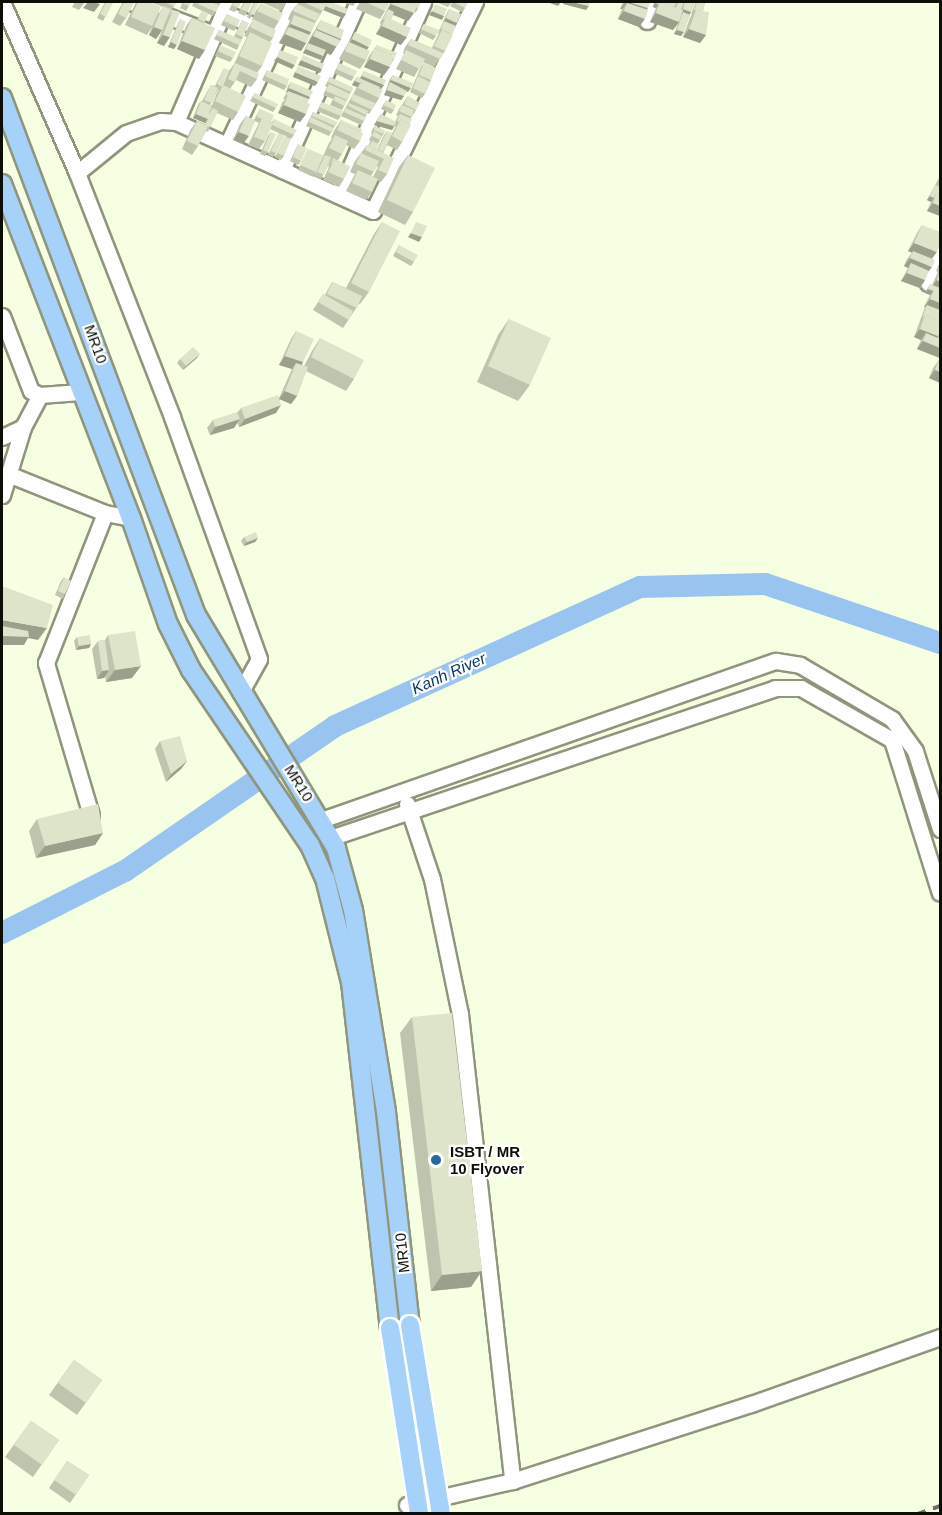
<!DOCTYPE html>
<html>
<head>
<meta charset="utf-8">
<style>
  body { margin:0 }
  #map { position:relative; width:942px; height:1515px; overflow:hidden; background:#f7ffe3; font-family:Helvetica,sans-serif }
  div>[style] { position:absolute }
  .river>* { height:22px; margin:-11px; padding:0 11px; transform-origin:11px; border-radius:11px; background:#98c4ef }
  .roads { filter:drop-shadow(2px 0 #90967d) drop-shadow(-2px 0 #90967d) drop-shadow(0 2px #90967d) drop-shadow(0 -2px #90967d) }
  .minor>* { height:15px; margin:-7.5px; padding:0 7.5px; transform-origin:7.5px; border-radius:7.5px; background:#fff }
  .major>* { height:18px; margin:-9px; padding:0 9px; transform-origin:9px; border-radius:9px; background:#a6d1f9 }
  .rail>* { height:4px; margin-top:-2px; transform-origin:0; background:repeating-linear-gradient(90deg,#6c7060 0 8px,transparent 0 16px) }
  .bridges { filter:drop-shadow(2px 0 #fff) drop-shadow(-2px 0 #fff) drop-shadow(0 2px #fff) drop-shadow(0 -2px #fff) }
  .major-bridge>* { height:18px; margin:-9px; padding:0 9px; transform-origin:9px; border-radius:9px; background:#a6d1f9 }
  .wall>* { inset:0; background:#bec4ad }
  .shaded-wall>* { inset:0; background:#9ba08d }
  .building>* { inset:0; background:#dde4c9 }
  .dots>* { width:16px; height:16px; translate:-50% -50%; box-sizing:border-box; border:3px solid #fff; border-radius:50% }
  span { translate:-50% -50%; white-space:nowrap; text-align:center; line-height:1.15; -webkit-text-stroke:4.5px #fff; paint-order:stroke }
  .street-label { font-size:15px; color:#0d0f07 }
  .poi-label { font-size:15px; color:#0d0f07; font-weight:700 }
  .left { translate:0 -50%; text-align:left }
  .water-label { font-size:16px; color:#093b63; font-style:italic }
  .frame { position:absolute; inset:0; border:3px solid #0d0f07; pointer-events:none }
</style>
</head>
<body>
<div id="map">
  <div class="river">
    <div style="left:2px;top:933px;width:138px;rotate:-26.8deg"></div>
    <div style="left:125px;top:871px;width:255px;rotate:-34.6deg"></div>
    <div style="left:335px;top:726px;width:335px;rotate:-24.5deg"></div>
    <div style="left:640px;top:587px;width:125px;rotate:-1.4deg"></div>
    <div style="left:765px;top:584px;width:185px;rotate:18.6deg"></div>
  </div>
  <div class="roads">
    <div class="minor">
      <div style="left:2px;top:2px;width:187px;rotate:66.3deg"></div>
      <div style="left:77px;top:173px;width:262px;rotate:68.7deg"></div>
      <div style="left:172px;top:417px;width:257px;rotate:70.2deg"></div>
      <div style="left:259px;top:659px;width:38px;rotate:119deg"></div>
      <div style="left:131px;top:2px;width:80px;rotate:21.1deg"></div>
      <div style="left:223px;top:12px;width:45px;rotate:23.7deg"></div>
      <div style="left:647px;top:21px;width:20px;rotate:-72deg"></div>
      <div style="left:176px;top:122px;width:131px;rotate:-66.6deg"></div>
      <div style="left:227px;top:145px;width:158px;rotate:-64.9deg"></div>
      <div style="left:282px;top:170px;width:184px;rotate:-65.7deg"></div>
      <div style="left:77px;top:173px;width:63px;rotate:-39.2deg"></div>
      <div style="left:126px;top:133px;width:37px;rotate:-19deg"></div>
      <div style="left:161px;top:121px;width:15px;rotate:4deg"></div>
      <div style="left:176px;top:122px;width:216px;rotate:24.3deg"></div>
      <div style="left:373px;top:211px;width:233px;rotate:-64deg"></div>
      <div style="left:338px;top:195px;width:211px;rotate:-66.2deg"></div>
      <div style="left:928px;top:283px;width:35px;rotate:-70deg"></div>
      <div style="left:2px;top:316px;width:80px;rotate:68.9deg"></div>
      <div style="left:31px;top:391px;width:10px;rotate:24deg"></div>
      <div style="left:40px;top:395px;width:40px;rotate:-4.3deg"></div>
      <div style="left:2px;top:437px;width:23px;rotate:-25deg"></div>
      <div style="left:23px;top:427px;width:36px;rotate:-62deg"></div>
      <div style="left:8px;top:474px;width:105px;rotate:21.9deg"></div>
      <div style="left:105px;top:513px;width:26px;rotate:11deg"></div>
      <div style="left:2px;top:495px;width:71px;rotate:-72.8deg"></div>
      <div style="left:407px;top:804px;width:79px;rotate:71.6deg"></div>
      <div style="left:432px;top:879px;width:138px;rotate:78.3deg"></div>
      <div style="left:460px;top:1014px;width:470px;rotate:83.6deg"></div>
      <div style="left:91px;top:815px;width:159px;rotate:-106.5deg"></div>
      <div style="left:46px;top:663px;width:161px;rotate:-68.5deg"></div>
      <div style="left:321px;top:820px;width:482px;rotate:-19.3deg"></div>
      <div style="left:776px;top:661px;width:24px;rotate:9deg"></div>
      <div style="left:800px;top:665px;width:107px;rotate:30.4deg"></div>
      <div style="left:892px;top:719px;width:39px;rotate:54deg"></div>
      <div style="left:915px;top:751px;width:82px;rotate:72.2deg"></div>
      <div style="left:330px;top:838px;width:470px;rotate:-18.6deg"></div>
      <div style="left:775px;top:688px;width:26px"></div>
      <div style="left:801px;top:688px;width:105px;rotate:29.7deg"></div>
      <div style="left:892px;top:740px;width:160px;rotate:72.6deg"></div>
      <div style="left:407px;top:1505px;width:108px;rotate:-12.9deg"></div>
      <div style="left:512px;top:1481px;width:251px;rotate:-17.9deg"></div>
      <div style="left:751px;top:1404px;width:201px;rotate:-19.5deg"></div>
    </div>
    <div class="major">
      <div style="left:2px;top:98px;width:552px;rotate:69.43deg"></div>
      <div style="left:196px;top:615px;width:272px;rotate:59deg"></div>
      <div style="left:336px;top:848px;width:64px;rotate:74.7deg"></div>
      <div style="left:353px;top:910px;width:205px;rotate:80.7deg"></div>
      <div style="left:386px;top:1112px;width:214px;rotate:83.6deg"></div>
      <div style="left:2px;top:184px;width:358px;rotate:68.9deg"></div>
      <div style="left:131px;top:518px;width:112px;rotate:70.8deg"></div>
      <div style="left:168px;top:624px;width:51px;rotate:63.4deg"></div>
      <div style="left:191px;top:670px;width:212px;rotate:55.8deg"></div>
      <div style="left:310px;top:845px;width:36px;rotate:66deg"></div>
      <div style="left:325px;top:878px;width:107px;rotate:76deg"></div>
      <div style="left:351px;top:982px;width:348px;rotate:83.6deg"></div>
    </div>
  </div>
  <div class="rail">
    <div style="left:918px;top:1514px;width:23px;rotate:-20deg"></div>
  </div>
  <div class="bridges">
    <div class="major-bridge">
      <div style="left:410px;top:1325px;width:192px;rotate:80.7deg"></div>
      <div style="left:390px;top:1328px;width:188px;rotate:81.1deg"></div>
    </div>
  </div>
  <div class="wall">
    <div style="clip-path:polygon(75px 2px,85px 2px,79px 10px,72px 7px)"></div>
    <div style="clip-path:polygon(105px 2px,113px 2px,103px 21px,97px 18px)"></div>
    <div style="clip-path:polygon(123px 2px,134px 2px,126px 18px,120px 26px,112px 22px)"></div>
    <div style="clip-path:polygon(136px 2px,150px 2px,159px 13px,163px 7px,155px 3px,156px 2px,176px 2px,162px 30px,156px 39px,149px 35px,152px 27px,147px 35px,125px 25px)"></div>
    <div style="clip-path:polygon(183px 2px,191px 2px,186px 11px,180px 8px)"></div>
    <div style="clip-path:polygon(194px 2px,221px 2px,213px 16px,192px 6px)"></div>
    <div style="clip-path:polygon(233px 2px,241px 2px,235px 12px,229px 10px)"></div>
    <div style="clip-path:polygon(244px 2px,252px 2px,245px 16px,238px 13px)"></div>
    <div style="clip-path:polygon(254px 2px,259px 2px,250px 19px,247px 17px)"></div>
    <div style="clip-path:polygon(261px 2px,287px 2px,281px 11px)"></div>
    <div style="clip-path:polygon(299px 2px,331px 2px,346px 14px,343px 18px,323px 10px,315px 23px,306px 43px,301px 51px,279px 43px,290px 21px,288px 19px,291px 12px)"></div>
    <div style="clip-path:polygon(342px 2px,356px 2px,353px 6px)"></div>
    <div style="clip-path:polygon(360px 2px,388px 2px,385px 11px,380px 19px,356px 9px)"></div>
    <div style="clip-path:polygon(391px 2px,419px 2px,418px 9px,415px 13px,414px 12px,408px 21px,393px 15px,391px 19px,401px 45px,376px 34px,381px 24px,380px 23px)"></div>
    <div style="clip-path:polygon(436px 2px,450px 2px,451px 3px,448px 7px)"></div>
    <div style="clip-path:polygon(453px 2px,466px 2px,465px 8px,462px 12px,450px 6px)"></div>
    <div style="clip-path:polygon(623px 2px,650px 2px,639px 27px,618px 19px,622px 9px,620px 9px)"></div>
    <div style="clip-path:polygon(654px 2px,695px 2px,681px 36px,674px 34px,678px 24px,673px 30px,650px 22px,656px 8px,653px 7px)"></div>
    <div style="clip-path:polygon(696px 2px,705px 2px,703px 11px,706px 35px,700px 43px,683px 37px,690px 18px,692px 14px,691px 14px)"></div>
    <div style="clip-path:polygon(261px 3px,279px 21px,274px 29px,273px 38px,270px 42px,262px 66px,257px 73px,257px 79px,251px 87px,236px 80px,230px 89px,238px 112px,233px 120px,217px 113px,210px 127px,208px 132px,206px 131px,198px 146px,192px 155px,182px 149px,191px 129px,197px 121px,204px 125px,205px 123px,193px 118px,198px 105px,201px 101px,202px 101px,211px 85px,215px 86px,224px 68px,222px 87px,219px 91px,218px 90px,210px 105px,212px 105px,217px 93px,223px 85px,229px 71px,234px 64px,247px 37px,244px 36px,248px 28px,253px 20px,252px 20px,255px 12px)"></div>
    <div style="clip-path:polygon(449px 9px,455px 26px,445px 51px,434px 67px,423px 62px,414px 77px,396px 69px,404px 54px,403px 53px,405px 47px,411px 39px,432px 48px,439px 33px,438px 33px,443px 22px,447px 13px)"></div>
    <div style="clip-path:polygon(173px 10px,164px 46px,157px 43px,167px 18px)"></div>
    <div style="clip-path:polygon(202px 11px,205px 22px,204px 24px,205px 50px,199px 59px,177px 49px,186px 26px,192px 18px,197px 20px)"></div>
    <div style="clip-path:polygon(227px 14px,237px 27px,234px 31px,221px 25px)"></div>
    <div style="clip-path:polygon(180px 19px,174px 49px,168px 47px,178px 23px)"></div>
    <div style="clip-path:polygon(242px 20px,243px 37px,241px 40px,237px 50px,214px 39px,219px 30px,234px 37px)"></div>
    <div style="clip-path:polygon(321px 20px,341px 39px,331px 55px,325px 52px,321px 60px,303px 53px,310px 38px)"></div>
    <div style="clip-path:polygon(424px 24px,436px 36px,433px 40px,419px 33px)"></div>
    <div style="clip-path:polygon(355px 32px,367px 50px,366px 60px,360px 69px,339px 59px,344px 50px)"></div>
    <div style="clip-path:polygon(220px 45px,233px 58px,230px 62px,215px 56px)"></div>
    <div style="clip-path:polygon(377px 45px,394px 59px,384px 75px,364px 67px,369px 56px)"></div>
    <div style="clip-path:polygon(339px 63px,354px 77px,351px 81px,334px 73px)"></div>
    <div style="clip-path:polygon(424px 63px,431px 80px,425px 94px,422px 98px,410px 92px,421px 67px)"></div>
    <div style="clip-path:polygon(267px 70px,287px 86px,284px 90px,262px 80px)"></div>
    <div style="clip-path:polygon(364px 71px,384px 85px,381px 89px,379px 98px,369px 114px,367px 113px,364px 121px,361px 125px,341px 116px,357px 87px,352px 85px,354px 81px,357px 77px,360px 78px)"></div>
    <div style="clip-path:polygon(393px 75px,408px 92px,407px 91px,401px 100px,384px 95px,390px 79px)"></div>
    <div style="clip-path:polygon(330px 77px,353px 88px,342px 110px,330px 105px,333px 99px,323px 95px,327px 87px,325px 86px)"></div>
    <div style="clip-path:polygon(291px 82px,310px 97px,307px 103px,306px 114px,300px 122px,278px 113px,282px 103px,285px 99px,283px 99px,287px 92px,286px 92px,288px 86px)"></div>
    <div style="clip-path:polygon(255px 93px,276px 108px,273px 112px,250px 101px)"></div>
    <div style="clip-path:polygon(evenodd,408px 96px,416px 110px,411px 118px,402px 142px,397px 150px,387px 145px,383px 153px,387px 174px,381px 182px,377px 180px,372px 192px,366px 200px,346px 191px,355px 174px,350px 172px,355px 161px,367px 145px,368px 146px,371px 141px,369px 140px,372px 134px,371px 134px,372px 130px,375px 126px,385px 131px,378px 144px,376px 150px,377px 150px,384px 135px,387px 131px,387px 143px,396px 126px,395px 126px,392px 130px,374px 125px,378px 118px,381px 114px,395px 122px,398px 116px,396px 115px,399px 109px,408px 96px,377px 166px,378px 167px,373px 177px,371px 176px,377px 166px)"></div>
    <div style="clip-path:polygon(386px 100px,394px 110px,391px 114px,381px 109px)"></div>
    <div style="clip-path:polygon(322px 102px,341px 116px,338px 120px,317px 111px)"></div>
    <div style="clip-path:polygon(260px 109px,271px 122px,272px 122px,274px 119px,294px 135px,291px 139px,284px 135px,276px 153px,273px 157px,268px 155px,279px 133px,270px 129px,265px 141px,259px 149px,248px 145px,259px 123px,255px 121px,243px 144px,233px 140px,240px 124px,246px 116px,254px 120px)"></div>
    <div style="clip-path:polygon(313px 112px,337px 122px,329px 136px,306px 126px)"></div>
    <div style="clip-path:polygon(341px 120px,361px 132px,360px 141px,354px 149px,346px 145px,342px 154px,338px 160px,344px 179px,339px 187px,323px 180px,329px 167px,328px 167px,331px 160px,321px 179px,314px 176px,329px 143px,332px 139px,331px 138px,334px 131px)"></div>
    <div style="clip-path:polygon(271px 132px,268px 152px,265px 156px,260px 154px,268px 136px)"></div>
    <div style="clip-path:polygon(285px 136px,284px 156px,281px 160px,275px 157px)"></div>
    <div style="clip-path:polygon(298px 144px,301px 161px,298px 165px,290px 161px)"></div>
    <div style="clip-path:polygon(308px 149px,316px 172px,313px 177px,298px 170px)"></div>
    <div style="clip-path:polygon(408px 155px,413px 212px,405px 225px,378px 212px,399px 167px)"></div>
    <div style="clip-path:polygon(940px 176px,940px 216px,927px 211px,931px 202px,927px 200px,933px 189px)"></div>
    <div style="clip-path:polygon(382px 222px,369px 292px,360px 304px,359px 304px,343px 328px,313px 310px,323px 294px,325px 295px,332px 282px,346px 288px,374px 234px)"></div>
    <div style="clip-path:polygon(922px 225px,932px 259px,925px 280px,920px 288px,901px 281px,908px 268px,904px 266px,907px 259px,912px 253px,908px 251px,917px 233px)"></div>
    <div style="clip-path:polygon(399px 245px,414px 262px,411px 266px,393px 256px)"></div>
    <div style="clip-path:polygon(940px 262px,940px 331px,939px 334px,940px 358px,917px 349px,921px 340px,914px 337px,925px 307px,924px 307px,930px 295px,925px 293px,930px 284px,932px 285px,938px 272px,936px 271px)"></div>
    <div style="clip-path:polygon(509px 319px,530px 385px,518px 401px,477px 382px,498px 335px)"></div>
    <div style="clip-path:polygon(296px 331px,303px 362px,302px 365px,304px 366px,312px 351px,320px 338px,354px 379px,346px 391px,306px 371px,297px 396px,291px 404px,280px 399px,276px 413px,239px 427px,237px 422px,234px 428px,210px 435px,207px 428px,213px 420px,237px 413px,241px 408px,279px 398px,292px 369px,279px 365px,291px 339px)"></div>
    <div style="clip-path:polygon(197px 358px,183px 370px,177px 363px,180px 359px)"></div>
    <div style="clip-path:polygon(939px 360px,940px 383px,929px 378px,933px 368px)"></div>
    <div style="clip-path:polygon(244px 537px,258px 538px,255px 542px,244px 546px,241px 541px)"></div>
    <div style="clip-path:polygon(64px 577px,65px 594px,63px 599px,55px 595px,61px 581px)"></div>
    <div style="clip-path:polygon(108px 635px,132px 678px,106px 682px,105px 676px,104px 678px,97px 679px,92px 649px,98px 641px,105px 640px)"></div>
    <div style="clip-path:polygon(77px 637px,91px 644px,89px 648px,76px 650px,74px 641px)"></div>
    <div style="clip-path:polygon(160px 741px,187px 761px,181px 769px,166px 782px,155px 749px)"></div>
    <div style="clip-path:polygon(37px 819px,103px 833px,95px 845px,36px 858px,29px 831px)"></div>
    <div style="clip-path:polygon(412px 1017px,471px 1287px,431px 1291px,400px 1033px)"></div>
    <div style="clip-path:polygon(74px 1360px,102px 1380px,77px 1415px,49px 1395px)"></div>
    <div style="clip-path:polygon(31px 1421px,59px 1440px,33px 1477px,5px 1457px)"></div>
    <div style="clip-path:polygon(67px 1461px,89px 1475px,70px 1503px,49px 1488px)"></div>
  </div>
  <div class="shaded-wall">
    <div style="clip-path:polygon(88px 2px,93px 2px,100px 4px,94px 12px,83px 8px)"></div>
    <div style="clip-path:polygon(315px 2px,346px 14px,343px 18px,311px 5px)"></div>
    <div style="clip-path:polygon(547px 2px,561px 2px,558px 6px)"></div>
    <div style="clip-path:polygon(564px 2px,572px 2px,589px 6px,586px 10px,563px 4px)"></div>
    <div style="clip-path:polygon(626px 2px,628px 2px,648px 8px,642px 17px,627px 3px,622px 9px,620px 9px)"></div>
    <div style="clip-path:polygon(655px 3px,658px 4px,656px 8px,653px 7px)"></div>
    <div style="clip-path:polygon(391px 4px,414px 13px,408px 21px,387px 12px,388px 9px,386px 12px)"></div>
    <div style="clip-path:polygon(683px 9px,691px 12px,688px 16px,680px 13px)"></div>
    <div style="clip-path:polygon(432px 11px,444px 16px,442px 20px,429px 15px)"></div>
    <div style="clip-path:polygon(624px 11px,645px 19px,639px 27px,618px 19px)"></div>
    <div style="clip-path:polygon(656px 13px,679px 22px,673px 30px,650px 22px)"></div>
    <div style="clip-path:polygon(446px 18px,457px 23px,455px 27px,443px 22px)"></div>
    <div style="clip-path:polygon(291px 24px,311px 32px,306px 40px,288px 27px)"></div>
    <div style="clip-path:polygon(382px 26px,407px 37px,401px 45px,376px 34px)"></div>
    <div style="clip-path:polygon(154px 27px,162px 30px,156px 39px,149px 35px)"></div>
    <div style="clip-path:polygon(317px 29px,341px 39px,331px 55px,307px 45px)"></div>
    <div style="clip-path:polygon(689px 29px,706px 35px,700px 43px,683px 37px)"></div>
    <div style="clip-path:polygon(677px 30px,684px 32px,681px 36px,674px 34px)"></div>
    <div style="clip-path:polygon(285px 34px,306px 43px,301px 51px,279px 43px)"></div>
    <div style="clip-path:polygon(163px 35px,170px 37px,164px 46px,157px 43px)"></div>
    <div style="clip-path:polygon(352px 39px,369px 47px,366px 51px,349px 44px)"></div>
    <div style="clip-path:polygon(182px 41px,205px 50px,199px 59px,177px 49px)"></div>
    <div style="clip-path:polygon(171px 42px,177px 45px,174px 49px,168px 47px)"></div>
    <div style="clip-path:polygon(306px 49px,323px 56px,321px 60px,303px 53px)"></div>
    <div style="clip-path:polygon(277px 57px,295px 65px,292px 69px,274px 61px)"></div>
    <div style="clip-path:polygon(370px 59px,390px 67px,384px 75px,364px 67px)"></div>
    <div style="clip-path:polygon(301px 60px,322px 69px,320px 73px,298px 65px)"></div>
    <div style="clip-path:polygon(295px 72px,318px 82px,315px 86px,293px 77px)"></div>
    <div style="clip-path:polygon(362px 76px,384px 85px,381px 89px,359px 80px)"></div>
    <div style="clip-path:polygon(391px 80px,411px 88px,408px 92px,389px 85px,390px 82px,388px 84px)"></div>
    <div style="clip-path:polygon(355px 81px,360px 83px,357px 87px,352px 85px)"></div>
    <div style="clip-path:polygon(289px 88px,310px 97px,307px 101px,286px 92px)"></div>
    <div style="clip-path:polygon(387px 90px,404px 96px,401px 100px,384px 95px)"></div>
    <div style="clip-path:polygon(284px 105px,306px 114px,300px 122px,278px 113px)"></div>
    <div style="clip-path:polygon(196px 114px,208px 119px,205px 123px,193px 118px)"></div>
    <div style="clip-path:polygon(377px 121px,394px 126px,392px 130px,374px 125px)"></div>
    <div style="clip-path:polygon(239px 132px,249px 136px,243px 144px,233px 140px)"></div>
    <div style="clip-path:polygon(930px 196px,934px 198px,931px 202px,927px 200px)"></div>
    <div style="clip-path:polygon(933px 203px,940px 206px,940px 216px,927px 211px)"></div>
    <div style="clip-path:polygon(411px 233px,422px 237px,419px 242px,408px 237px)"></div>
    <div style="clip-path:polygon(914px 243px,937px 252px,931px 260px,908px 251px)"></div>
    <div style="clip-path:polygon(910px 258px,932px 267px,926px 275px,911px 263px,908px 268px,904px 266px)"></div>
    <div style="clip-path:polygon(907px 273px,925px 280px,920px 288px,901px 281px)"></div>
    <div style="clip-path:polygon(937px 280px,940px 282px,940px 292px,931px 288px)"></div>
    <div style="clip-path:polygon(928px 289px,933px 291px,930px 295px,925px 293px)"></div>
    <div style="clip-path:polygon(930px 299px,940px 303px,940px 313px,927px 305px,925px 307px,924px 307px)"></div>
    <div style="clip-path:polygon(920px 329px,938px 336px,933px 344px,926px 333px,921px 340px,914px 337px)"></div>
    <div style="clip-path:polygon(923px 341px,940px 343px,940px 358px,917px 349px)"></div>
    <div style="clip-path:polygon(200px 354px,197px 358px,183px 370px,186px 366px)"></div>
    <div style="clip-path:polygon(285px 356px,303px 362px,298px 371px,296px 363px,292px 369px,279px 365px)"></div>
    <div style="clip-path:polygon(935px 370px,940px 372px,940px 383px,929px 378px)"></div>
    <div style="clip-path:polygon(285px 391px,297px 396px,291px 404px,279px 399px)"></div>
    <div style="clip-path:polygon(281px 405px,276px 413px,239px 427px,245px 419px)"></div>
    <div style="clip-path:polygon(240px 419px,234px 428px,210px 435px,215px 427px)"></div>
    <div style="clip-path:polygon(258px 538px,255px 542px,244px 546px,247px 542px)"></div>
    <div style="clip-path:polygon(2px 620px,47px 628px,38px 640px,28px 638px,24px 645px,2px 645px)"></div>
    <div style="clip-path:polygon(91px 644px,89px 648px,76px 650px,79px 646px)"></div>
    <div style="clip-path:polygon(141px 666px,132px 678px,106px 682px,115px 670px)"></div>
    <div style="clip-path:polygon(109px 670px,104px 678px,97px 679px,102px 671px)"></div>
    <div style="clip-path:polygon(187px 761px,181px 769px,166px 782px,171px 774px)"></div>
    <div style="clip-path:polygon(103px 833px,95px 845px,36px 858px,45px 846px)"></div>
    <div style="clip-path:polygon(482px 1271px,471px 1287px,431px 1291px,442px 1275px)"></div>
  </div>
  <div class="building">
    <div style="clip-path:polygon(106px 2px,113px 2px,106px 17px,100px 14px)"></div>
    <div style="clip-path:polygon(124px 2px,134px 2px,126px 18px,118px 14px)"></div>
    <div style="clip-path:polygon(138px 2px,150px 2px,161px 7px,152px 26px,131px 17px)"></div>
    <div style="clip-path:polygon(164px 2px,176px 2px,174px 6px)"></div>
    <div style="clip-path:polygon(184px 2px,191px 2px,189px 6px,183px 4px)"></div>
    <div style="clip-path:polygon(194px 2px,210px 2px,219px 5px,216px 12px)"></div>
    <div style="clip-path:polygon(234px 2px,241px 2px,238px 8px,232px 5px)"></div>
    <div style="clip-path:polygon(245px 2px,252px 2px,248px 12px,241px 9px)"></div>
    <div style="clip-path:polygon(255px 2px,259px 2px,253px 15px,250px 13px)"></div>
    <div style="clip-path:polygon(303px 2px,320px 2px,326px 5px,323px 11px)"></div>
    <div style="clip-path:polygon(320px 2px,331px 2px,348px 9px,346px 14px,325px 6px,326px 5px)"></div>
    <div style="clip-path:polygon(365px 2px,383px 2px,389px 4px,385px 11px)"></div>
    <div style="clip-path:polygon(392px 2px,408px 2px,417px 5px,414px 13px,391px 4px)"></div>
    <div style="clip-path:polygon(408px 2px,421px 2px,418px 9px,416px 8px,417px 5px)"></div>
    <div style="clip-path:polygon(453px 2px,468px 2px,465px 8px)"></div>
    <div style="clip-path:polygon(572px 2px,590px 2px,589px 6px)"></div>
    <div style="clip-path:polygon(628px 2px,650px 2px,648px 8px)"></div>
    <div style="clip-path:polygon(656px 2px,676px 2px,674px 7px,660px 2px,659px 4px,655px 3px)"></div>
    <div style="clip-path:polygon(660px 2px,683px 10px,679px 22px,656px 13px)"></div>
    <div style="clip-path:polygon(678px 2px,684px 2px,681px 9px,676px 8px)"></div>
    <div style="clip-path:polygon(685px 2px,695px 2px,691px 12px,683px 9px)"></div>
    <div style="clip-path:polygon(697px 2px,705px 2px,703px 11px,694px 10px)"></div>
    <div style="clip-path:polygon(261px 3px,283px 13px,279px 21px,257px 11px)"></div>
    <div style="clip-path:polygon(627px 3px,648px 10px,645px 19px,624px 11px)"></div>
    <div style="clip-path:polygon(297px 4px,320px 14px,316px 21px,293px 11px)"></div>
    <div style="clip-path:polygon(435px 4px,447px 9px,444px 16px,432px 11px)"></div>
    <div style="clip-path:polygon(163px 6px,171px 9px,162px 30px,154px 27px)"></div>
    <div style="clip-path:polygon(388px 9px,394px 12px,391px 19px,386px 17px,384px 20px,383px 19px)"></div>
    <div style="clip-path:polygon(449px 9px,461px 14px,457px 23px,446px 18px)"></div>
    <div style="clip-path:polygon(173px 10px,180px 12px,170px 37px,163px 35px)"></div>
    <div style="clip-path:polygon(696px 10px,709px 12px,706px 35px,689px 29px)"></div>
    <div style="clip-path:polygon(202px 11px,208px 14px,205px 22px,198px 19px)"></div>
    <div style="clip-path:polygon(683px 12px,690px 15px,684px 32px,677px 30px)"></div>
    <div style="clip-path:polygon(227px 14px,240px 20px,237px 27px,224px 21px)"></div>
    <div style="clip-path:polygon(294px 15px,315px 23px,311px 32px,291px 24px)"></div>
    <div style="clip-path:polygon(386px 17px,411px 28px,407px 37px,382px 26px)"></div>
    <div style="clip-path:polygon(192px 18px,215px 28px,205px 50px,182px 41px)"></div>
    <div style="clip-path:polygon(180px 19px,186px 22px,177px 45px,171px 42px)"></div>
    <div style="clip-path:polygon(253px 19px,276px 30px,273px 38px,250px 27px)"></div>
    <div style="clip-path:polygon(242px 20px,249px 23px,243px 37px,236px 34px)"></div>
    <div style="clip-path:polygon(321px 20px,344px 30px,341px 39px,317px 29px)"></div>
    <div style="clip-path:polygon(444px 21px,456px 26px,452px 34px,441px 29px)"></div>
    <div style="clip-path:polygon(424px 24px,439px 30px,436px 36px,421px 29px)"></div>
    <div style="clip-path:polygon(289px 27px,310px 35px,306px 43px,285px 34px)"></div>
    <div style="clip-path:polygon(219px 30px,242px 40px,239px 45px,216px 35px)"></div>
    <div style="clip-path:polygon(316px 30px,340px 40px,337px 47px,313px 36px)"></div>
    <div style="clip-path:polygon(442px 30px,453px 35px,445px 51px,434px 46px)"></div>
    <div style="clip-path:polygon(250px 32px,272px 43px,262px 66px,239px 56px)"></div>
    <div style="clip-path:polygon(355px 32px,372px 40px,369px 47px,352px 39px)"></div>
    <div style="clip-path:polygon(411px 39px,443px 53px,440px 59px,408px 45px)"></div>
    <div style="clip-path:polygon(349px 42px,370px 51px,366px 60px,345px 51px)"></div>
    <div style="clip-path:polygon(308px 43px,326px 50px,323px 56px,306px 49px)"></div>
    <div style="clip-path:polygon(220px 45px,236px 52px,233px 58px,218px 51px)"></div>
    <div style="clip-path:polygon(377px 45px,397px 53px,394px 59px,393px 59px,394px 56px,375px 48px)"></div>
    <div style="clip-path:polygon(374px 48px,394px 56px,390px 67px,370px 59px)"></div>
    <div style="clip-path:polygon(280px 50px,298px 57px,295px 65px,277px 57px)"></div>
    <div style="clip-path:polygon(406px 50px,425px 59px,420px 69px,401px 60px)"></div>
    <div style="clip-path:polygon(303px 55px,324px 64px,322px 69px,301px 60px)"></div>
    <div style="clip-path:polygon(235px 63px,259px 73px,257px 79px,240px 71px,235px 82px,228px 79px)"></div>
    <div style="clip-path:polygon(339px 63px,357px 71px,354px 77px,336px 69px)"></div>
    <div style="clip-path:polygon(424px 63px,436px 68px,431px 80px,419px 75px)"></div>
    <div style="clip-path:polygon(298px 66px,321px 76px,318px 82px,295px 72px)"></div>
    <div style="clip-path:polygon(224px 68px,229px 70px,222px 87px,217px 84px)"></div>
    <div style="clip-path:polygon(267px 70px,289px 79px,287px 86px,265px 76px)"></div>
    <div style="clip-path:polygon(364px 71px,386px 80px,384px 85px,362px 76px)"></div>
    <div style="clip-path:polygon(393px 75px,413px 83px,411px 88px,391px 80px)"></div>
    <div style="clip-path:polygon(418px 76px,430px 82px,425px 94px,413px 88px)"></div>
    <div style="clip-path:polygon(330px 77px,353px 88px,351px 92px,328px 82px)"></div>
    <div style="clip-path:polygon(357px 77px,380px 87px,379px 89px,362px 81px,360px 83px,355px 81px)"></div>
    <div style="clip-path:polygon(362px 81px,383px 90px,379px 98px,358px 88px)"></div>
    <div style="clip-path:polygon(291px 82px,313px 91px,310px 97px,289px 88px)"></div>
    <div style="clip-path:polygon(390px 82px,407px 91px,404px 96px,387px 90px)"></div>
    <div style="clip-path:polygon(329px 84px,350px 94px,347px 100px,326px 91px)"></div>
    <div style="clip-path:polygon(211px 85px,218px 88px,212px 103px,204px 100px)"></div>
    <div style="clip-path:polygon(223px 85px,246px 96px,238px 112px,215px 101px)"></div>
    <div style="clip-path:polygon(288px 91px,309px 99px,307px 103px,286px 95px)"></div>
    <div style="clip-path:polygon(255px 93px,278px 104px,276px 108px,252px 97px)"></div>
    <div style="clip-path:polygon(353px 94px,375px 103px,372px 110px,351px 100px)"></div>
    <div style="clip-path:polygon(288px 95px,310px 104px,306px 114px,284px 105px)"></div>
    <div style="clip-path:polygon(335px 96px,346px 101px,344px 106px,333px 100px)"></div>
    <div style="clip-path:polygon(408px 96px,420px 103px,416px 110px,404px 104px)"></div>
    <div style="clip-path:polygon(386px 100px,396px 105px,394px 110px,383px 105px)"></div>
    <div style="clip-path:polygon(201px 101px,212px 106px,208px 115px,213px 108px,218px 111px,210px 127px,205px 125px,208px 119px,196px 114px)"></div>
    <div style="clip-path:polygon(322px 102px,343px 111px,341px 116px,319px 107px)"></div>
    <div style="clip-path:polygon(349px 103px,368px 111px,366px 115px,348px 106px)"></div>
    <div style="clip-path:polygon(402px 105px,414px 110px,412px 117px,399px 111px)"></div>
    <div style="clip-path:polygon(346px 108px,366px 117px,364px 121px,344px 112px)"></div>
    <div style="clip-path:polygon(260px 109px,274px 115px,271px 122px,257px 117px)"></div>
    <div style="clip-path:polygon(313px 112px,337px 122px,335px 126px,312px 116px)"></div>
    <div style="clip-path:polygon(381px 114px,396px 122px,394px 126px,377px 121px)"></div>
    <div style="clip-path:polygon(400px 114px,412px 119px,410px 124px,401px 119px,399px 122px,397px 121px)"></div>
    <div style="clip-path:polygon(246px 116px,255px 120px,249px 136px,239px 132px)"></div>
    <div style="clip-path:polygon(311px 117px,334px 128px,332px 132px,309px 122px)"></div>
    <div style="clip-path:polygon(262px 118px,273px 123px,265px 141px,254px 137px)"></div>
    <div style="clip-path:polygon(274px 119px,297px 130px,294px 135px,272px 125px)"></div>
    <div style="clip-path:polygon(401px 119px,411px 125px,402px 142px,392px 136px)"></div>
    <div style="clip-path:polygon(341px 120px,362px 129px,361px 132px,340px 123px,339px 124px)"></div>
    <div style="clip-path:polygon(197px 121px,208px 126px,198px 146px,187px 141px)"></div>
    <div style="clip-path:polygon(340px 123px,363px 133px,360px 141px,337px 130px)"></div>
    <div style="clip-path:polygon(375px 126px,385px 131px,383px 134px,374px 130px)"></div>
    <div style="clip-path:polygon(374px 131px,382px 136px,380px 140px,372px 136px)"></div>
    <div style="clip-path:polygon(387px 131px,392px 133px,383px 152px,378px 150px)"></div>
    <div style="clip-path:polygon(271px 132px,276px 134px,268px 152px,263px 150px)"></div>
    <div style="clip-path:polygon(279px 133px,284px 135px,276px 153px,271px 151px)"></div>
    <div style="clip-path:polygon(335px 135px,348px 141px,342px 154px,329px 148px)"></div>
    <div style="clip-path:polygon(285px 136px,291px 139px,284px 156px,277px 153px)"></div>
    <div style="clip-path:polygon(372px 141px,379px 144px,376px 149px,369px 146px)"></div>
    <div style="clip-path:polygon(298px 144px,307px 148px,301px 161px,293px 157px)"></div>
    <div style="clip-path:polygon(367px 145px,394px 158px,387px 174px,378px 170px,384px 159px,365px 150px)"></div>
    <div style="clip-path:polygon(308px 149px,323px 155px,316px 172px,300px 165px)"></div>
    <div style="clip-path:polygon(361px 153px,379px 161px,374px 172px,356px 164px)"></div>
    <div style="clip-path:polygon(325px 155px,331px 157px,324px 175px,317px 172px)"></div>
    <div style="clip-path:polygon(408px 155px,435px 168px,413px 212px,387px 200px)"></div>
    <div style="clip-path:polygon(333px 158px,350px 166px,348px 170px,350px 167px,334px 160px,332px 163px,331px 163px)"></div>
    <div style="clip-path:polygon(334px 160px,350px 167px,344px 179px,328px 172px)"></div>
    <div style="clip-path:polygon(358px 170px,378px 179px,372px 192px,352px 183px)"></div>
    <div style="clip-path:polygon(935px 185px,940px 187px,940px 196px,936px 194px,934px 198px,930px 196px)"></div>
    <div style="clip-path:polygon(936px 194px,940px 196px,940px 206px,933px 203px)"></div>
    <div style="clip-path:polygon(382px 222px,400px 231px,369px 292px,351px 283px)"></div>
    <div style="clip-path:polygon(416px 222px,427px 226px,422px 237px,411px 233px)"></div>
    <div style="clip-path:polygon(922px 225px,940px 232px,940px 244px,937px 252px,914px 243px)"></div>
    <div style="clip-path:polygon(399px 245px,418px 255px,414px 262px,396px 252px)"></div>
    <div style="clip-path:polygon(913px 251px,935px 260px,932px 267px,910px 258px)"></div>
    <div style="clip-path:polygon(911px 263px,929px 271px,925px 280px,907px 273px)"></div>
    <div style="clip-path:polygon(940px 271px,940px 282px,937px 280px)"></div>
    <div style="clip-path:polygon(332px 282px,362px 296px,357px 308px,327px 294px)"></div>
    <div style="clip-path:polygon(930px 284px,940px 288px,940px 293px,928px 289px)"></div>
    <div style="clip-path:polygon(934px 290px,940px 293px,940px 303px,930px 299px)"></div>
    <div style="clip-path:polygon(323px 294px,353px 311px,349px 320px,318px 302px)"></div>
    <div style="clip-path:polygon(927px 305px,940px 310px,940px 321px,925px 315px,922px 318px)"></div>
    <div style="clip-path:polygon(925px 315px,940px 321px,940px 331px,938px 336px,920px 329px)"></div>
    <div style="clip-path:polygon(509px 319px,551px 338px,530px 385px,488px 366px)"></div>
    <div style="clip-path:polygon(296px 331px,314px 339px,303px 362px,285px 356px)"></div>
    <div style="clip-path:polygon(926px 333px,940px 339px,940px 348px,923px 341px)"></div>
    <div style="clip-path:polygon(320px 338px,364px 360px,354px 379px,311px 357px)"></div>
    <div style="clip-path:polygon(193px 347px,200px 354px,186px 366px,180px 359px)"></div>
    <div style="clip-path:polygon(939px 360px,940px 361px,940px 372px,935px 370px)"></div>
    <div style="clip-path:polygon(296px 363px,308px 367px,297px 396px,285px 391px)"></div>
    <div style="clip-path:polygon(278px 395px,281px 405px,245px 419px,241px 408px)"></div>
    <div style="clip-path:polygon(237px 412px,240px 419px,215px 427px,213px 420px)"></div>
    <div style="clip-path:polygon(256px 532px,258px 538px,247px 542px,244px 537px)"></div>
    <div style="clip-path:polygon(64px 577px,71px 581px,65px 594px,58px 591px)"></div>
    <div style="clip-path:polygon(2px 586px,53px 605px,47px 628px,2px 620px)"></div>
    <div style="clip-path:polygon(2px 626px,28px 631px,29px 637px,2px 636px)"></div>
    <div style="clip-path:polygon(135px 631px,141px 666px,115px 670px,108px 635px)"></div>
    <div style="clip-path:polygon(90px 635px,91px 644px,79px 646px,77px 637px)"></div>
    <div style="clip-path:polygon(105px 640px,109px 670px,102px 671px,98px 641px)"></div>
    <div style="clip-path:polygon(180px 736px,187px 761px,171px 774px,160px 741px)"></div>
    <div style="clip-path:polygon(98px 804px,103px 833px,45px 846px,37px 819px)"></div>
    <div style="clip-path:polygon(452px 1013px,482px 1271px,442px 1275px,412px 1017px)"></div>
    <div style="clip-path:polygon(74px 1360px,102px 1380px,86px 1403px,58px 1383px)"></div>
    <div style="clip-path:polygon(31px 1421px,59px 1440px,42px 1465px,14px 1445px)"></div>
    <div style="clip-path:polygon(67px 1461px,89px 1475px,76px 1495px,54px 1480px)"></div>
  </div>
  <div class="dots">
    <div style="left:436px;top:1160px;background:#28679d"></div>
  </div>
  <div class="street-label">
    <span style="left:96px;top:344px;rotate:70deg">MR10</span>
    <span style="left:299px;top:783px;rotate:58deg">MR10</span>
    <span style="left:402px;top:1253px;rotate:-96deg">MR10</span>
  </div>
  <div class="poi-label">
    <span class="left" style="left:450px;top:1160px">ISBT / MR<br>10 Flyover</span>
  </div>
  <div class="water-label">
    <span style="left:449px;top:674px;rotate:-24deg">Kanh River</span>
  </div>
  <div class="frame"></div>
</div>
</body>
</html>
